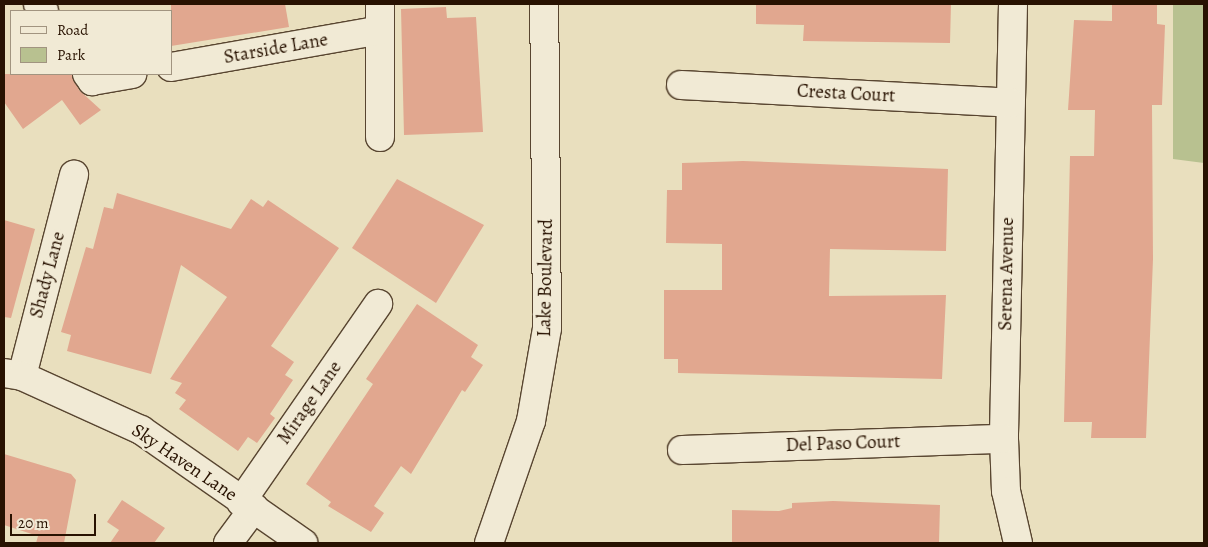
<!DOCTYPE html>
<html>
<head>
<meta charset="utf-8">
<style>
  body { margin:0 }
  #map { position:relative; width:1208px; height:547px; overflow:hidden; background:#e9dfbe; font-family:Alegreya,serif }
  div>[style] { position:absolute }
  .green>* { inset:0; background:#b8c190 }
  .building>* { inset:0; background:#e1a78f }
  .roads { filter:drop-shadow(1px 0 #584530) drop-shadow(-1px 0 #584530) drop-shadow(0 1px #584530) drop-shadow(0 -1px #584530) }
  .street>* { height:28px; margin:-14px; padding:0 14px; transform-origin:14px; border-radius:14px; background:#f1ead5 }
  .secondary>* { height:28px; margin:-14px; padding:0 14px; transform-origin:14px; border-radius:14px; background:#f1ead5 }
  span { translate:-50% -50%; white-space:nowrap; text-align:center; line-height:1.15; -webkit-text-stroke:5px #f1ead5; paint-order:stroke }
  .street-label { font-size:19px; color:#281201 }
  .frame { position:absolute; inset:0; border:5px solid #281201; pointer-events:none }
  .legend { position:absolute; left:10px; top:10px; width:162px; height:65px; box-sizing:border-box; background:#f1ead5; border:1px solid #a19480; margin:0; padding:6px 9px; list-style:none; font-size:15px; color:#281201 }
  .legend li { display:flex; align-items:center; gap:10px; height:25px }
  .legend b { width:25px; border:1px solid #a19480 }
  .scale { position:absolute; left:10px; top:514px; width:86px; height:22px; box-sizing:border-box; border:2px solid #281201; border-top:0; padding-left:6px; font-size:15px; line-height:18px; white-space:nowrap; color:#281201; -webkit-text-stroke:4px #f1ead5; paint-order:stroke }
</style>
</head>
<body>
<div id="map">
  <div class="green">
    <div style="clip-path:polygon(1173px 4px,1204px 4px,1204px 163px,1173px 159px)"></div>
  </div>
  <div class="building">
    <div style="clip-path:polygon(171px 4px,285px 4px,289px 27px,171px 46px)"></div>
    <div style="clip-path:polygon(756px 4px,951px 4px,950px 43px,803px 41px,804px 25px,756px 24px)"></div>
    <div style="clip-path:polygon(1112px 4px,1157px 4px,1157px 24px,1165px 25px,1162px 105px,1152px 105px,1153px 259px,1146px 438px,1091px 438px,1092px 422px,1064px 422px,1070px 156px,1094px 156px,1095px 110px,1068px 110px,1074px 20px,1112px 21px)"></div>
    <div style="clip-path:polygon(446px 7px,447px 18px,476px 17px,483px 132px,404px 135px,401px 9px)"></div>
    <div style="clip-path:polygon(4px 74px,72px 74px,79px 90px,101px 110px,80px 125px,62px 100px,23px 129px,4px 102px)"></div>
    <div style="clip-path:polygon(743px 161px,948px 169px,946px 251px,830px 249px,829px 296px,946px 295px,942px 379px,678px 373px,678px 359px,664px 359px,664px 290px,722px 290px,722px 244px,666px 243px,667px 190px,682px 190px,682px 163px)"></div>
    <div style="clip-path:polygon(397px 179px,484px 225px,436px 303px,352px 248px)"></div>
    <div style="clip-path:polygon(117px 193px,231px 229px,251px 199px,263px 207px,268px 200px,339px 248px,271px 346px,294px 362px,285px 375px,293px 380px,270px 414px,275px 418px,257px 443px,248px 437px,238px 451px,179px 409px,186px 400px,175px 393px,182px 383px,170px 379px,227px 297px,181px 265px,151px 374px,67px 351px,71px 335px,61px 332px,86px 247px,93px 249px,104px 207px,113px 209px)"></div>
    <div style="clip-path:polygon(4px 220px,35px 229px,11px 318px,4px 317px)"></div>
    <div style="clip-path:polygon(417px 304px,478px 345px,471px 357px,483px 365px,465px 392px,462px 390px,411px 474px,401px 466px,374px 506px,384px 513px,371px 532px,328px 506px,331px 502px,306px 484px,373px 384px,366px 379px)"></div>
    <div style="clip-path:polygon(4px 454px,71px 474px,76px 480px,64px 543px,36px 543px,38px 536px,4px 525px)"></div>
    <div style="clip-path:polygon(122px 500px,165px 528px,154px 543px,110px 543px,119px 530px,107px 522px)"></div>
    <div style="clip-path:polygon(833px 501px,940px 505px,939px 543px,732px 543px,732px 510px,779px 511px,792px 508px,792px 503px)"></div>
  </div>
  <div class="roads">
    <div class="street">
      <div style="left:38px;top:4px;width:9px;rotate:49deg"></div>
      <div style="left:380px;top:4px;width:133px;rotate:90deg"></div>
      <div style="left:1013px;top:4px;width:435px;rotate:91.2deg"></div>
      <div style="left:1004px;top:439px;width:52px;rotate:87.8deg"></div>
      <div style="left:1006px;top:491px;width:53px;rotate:77deg"></div>
      <div style="left:171px;top:67px;width:212px;rotate:-10deg"></div>
      <div style="left:87px;top:74px;width:9px;rotate:54deg"></div>
      <div style="left:92px;top:81px;width:41px;rotate:-9.9deg"></div>
      <div style="left:681px;top:85px;width:330px;rotate:3.1deg"></div>
      <div style="left:22px;top:376px;width:208px;rotate:-75.5deg"></div>
      <div style="left:682px;top:450px;width:322px;rotate:-2deg"></div>
      <div style="left:241px;top:502px;width:241px;rotate:-55.3deg"></div>
      <div style="left:228px;top:543px;width:44px;rotate:-53.4deg"></div>
    </div>
    <div class="secondary">
      <div style="left:4px;top:373px;width:18px;rotate:9deg"></div>
      <div style="left:22px;top:376px;width:131px;rotate:24.4deg"></div>
      <div style="left:141px;top:430px;width:198px;rotate:34.9deg"></div>
      <div style="left:489px;top:543px;width:129px;rotate:-71deg"></div>
      <div style="left:531px;top:421px;width:94px;rotate:-80.2deg"></div>
      <div style="left:547px;top:328px;width:324px;rotate:-90.5deg"></div>
    </div>
  </div>
  <div class="street-label">
    <span style="left:276px;top:49px;rotate:-10deg">Starside Lane</span>
    <span style="left:846px;top:94px;rotate:3deg">Cresta Court</span>
    <span style="left:1007px;top:274px;rotate:-89deg">Serena Avenue</span>
    <span style="left:48px;top:275px;rotate:-75deg">Shady Lane</span>
    <span style="left:546px;top:278px;rotate:-89deg">Lake Boulevard</span>
    <span style="left:310px;top:403px;rotate:-55deg">Mirage Lane</span>
    <span style="left:843px;top:444px;rotate:-2deg">Del Paso Court</span>
    <span style="left:184px;top:463px;rotate:34deg">Sky Haven Lane</span>
  </div>
  <div class="frame"></div>
  <ul class="legend">
  <li><b style="height:6px;background:#f1ead5"></b>Road</li>
  <li><b style="height:14px;background:#b8c190"></b>Park</li>
  </ul>
  <div class="scale">20 m</div>
</div>
</body>
</html>
